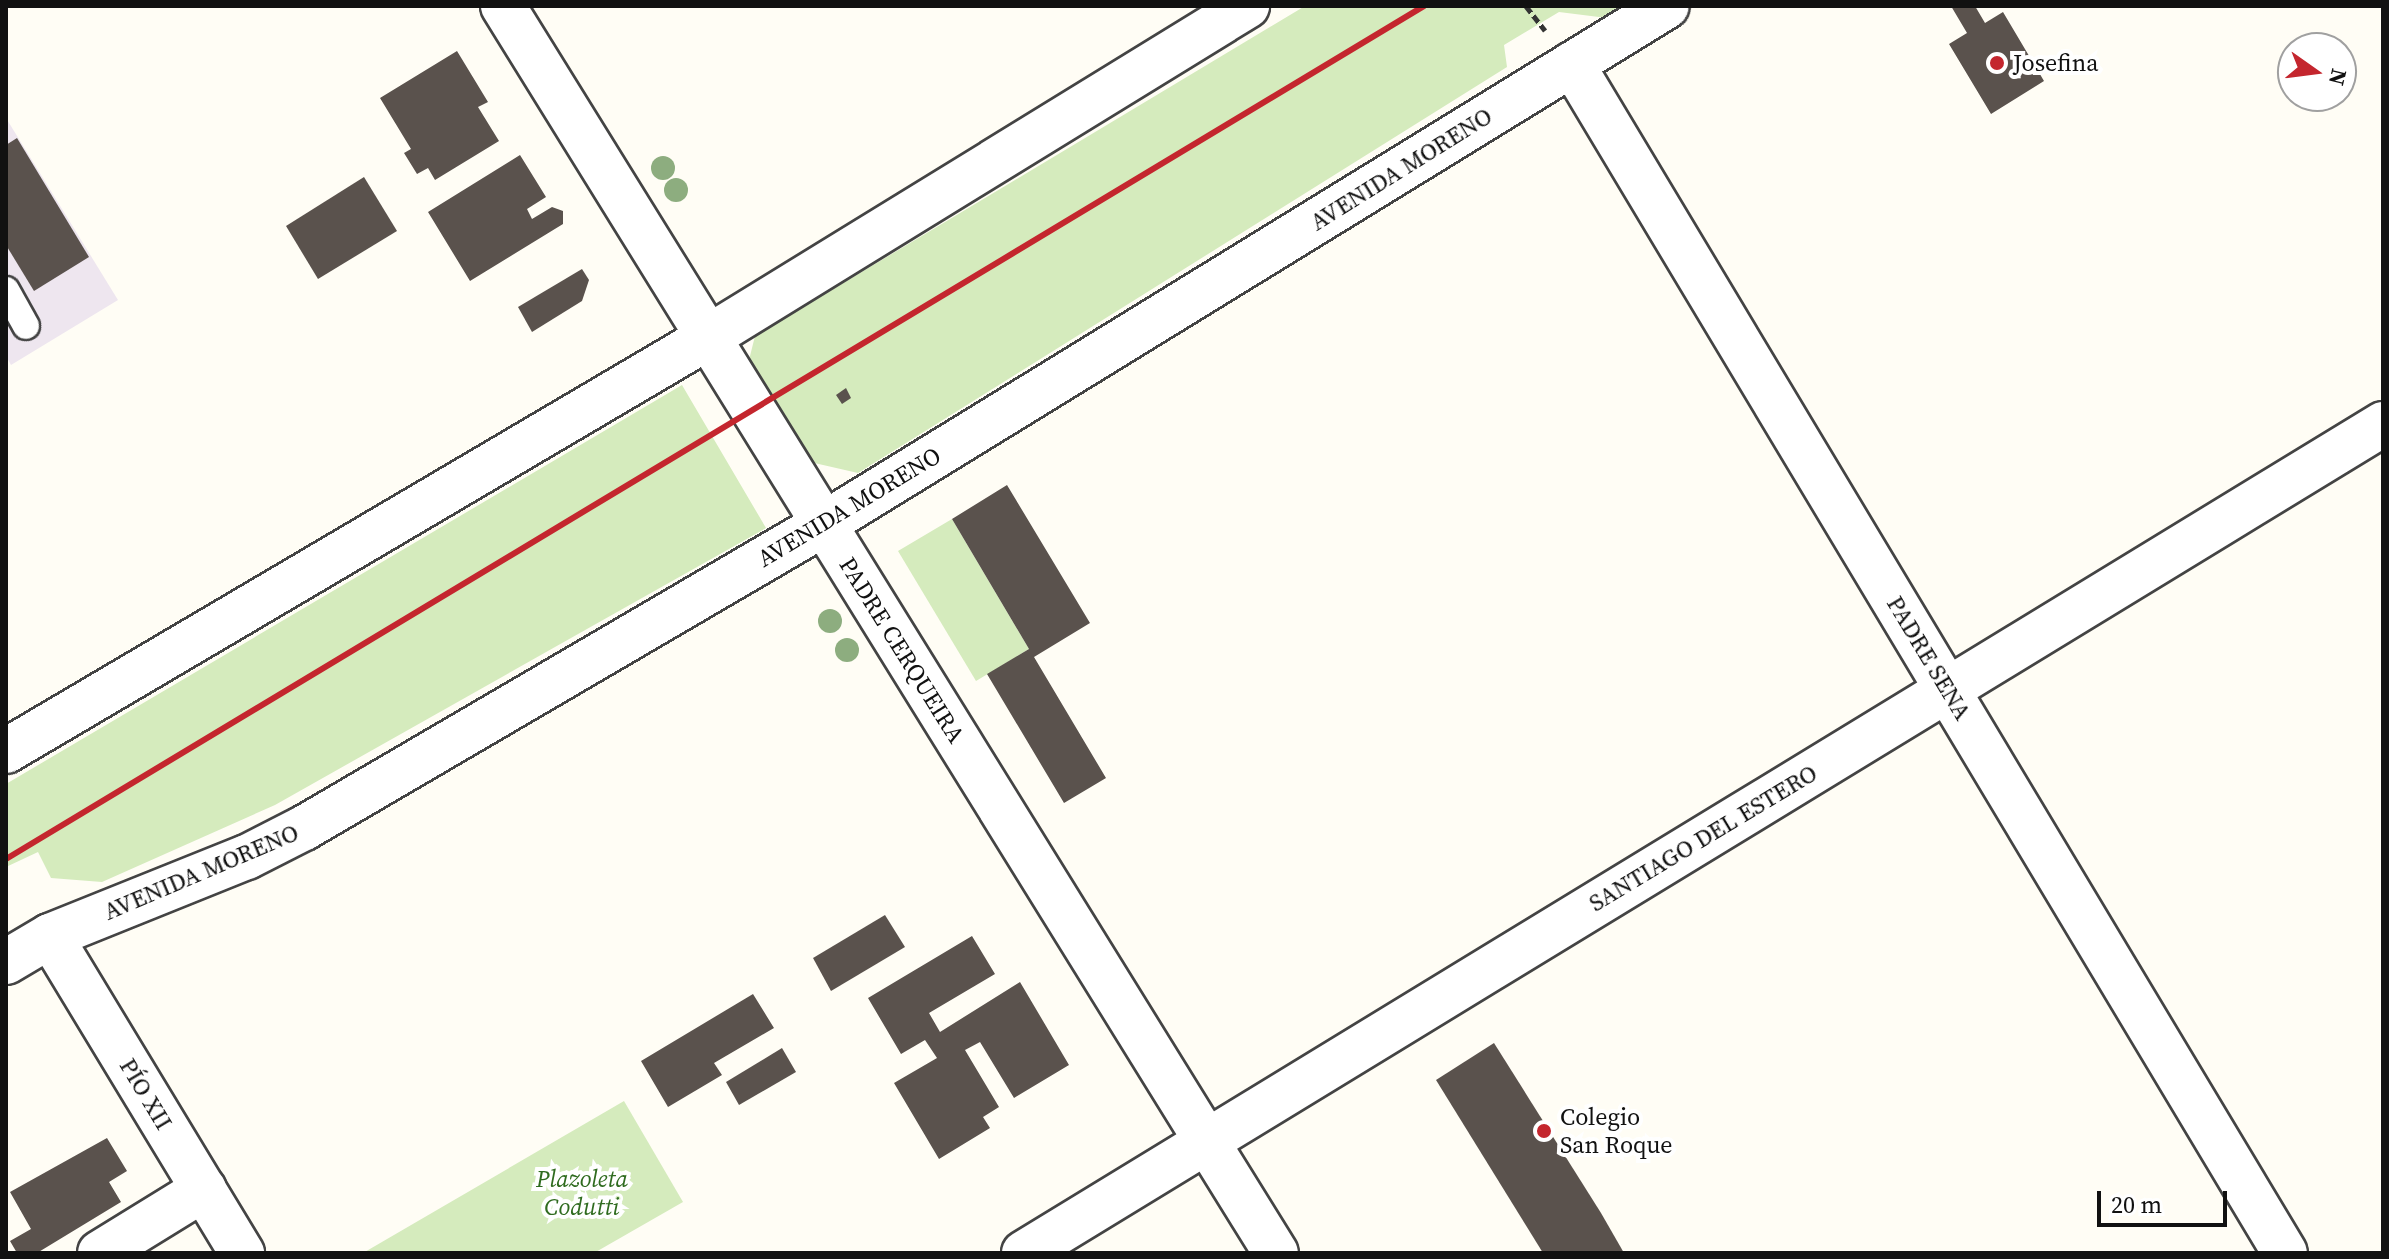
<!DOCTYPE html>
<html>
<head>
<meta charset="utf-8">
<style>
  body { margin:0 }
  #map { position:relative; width:2389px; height:1259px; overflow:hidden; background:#fffdf5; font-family:"Source Serif 4",serif }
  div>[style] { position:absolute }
  .industrial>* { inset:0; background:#eee6ef }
  .green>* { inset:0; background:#d5ebbd }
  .building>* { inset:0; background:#5a524d }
  .path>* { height:5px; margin-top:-2.5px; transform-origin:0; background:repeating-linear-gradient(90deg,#333 0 8px,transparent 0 12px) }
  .roads { filter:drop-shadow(2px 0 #444) drop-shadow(-2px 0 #444) drop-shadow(0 2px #444) drop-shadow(0 -2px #444) }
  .service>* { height:26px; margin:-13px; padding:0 13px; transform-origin:13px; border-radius:13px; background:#fff }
  .minor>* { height:44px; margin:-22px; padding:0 22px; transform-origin:22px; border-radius:22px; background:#fff }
  .tertiary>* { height:44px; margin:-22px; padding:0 22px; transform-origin:22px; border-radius:22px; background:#fff }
  .rail>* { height:6px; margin:-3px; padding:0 3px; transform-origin:3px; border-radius:3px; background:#c4262e }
  .trees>* { width:24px; height:24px; margin:-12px; border-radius:50%; background:#8dad7f }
  .dots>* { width:22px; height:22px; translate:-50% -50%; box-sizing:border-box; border:4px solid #fff; border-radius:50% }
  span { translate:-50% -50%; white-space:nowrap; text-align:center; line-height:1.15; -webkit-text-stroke:8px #fff; paint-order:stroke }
  .poi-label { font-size:24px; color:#111 }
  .left { translate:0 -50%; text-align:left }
  .street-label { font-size:24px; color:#111 }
  .park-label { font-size:24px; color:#2f6b1f; font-style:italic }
  .frame { position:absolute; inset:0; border:8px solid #111; pointer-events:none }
  .north { position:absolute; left:2277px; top:32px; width:80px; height:80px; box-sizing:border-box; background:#fff; border:2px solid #a0a0a0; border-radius:50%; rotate:104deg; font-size:22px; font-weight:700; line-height:32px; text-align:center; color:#111 }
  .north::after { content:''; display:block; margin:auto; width:28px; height:36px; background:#c4262e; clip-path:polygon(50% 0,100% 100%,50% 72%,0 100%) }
  .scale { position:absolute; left:2097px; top:1191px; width:130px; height:36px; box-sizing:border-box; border:4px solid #111; border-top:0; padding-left:10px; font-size:24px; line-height:28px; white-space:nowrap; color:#111; -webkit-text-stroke:6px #fff; paint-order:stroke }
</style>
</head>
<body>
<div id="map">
  <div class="industrial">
    <div style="clip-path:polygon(6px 118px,118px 300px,11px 365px,6px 356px)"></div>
  </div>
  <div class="green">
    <div style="clip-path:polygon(1305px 6px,1627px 6px,1607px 18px,1559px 12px,1504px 45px,1507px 67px,858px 473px,810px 462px,747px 368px,755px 336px)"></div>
    <div style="clip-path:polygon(682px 385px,766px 528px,275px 805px,102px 882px,51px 878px,38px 852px,6px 867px,6px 784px)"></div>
    <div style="clip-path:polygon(952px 519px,1029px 649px,976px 681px,898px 551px)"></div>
    <div style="clip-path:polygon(624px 1101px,683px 1202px,594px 1253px,363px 1253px)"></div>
  </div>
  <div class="building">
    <div style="clip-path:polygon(1951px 6px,1975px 6px,1985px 23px,2003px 12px,2044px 81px,1991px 114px,1949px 44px,1967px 33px)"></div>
    <div style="clip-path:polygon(457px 51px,488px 102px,478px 107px,499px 141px,435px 180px,428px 168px,417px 174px,404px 153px,411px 149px,380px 98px)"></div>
    <div style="clip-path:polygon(17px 138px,89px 257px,34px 291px,6px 245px,6px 145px)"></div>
    <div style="clip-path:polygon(520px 155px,546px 197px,527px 209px,532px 219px,552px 207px,563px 211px,563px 224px,470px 281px,428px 212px)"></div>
    <div style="clip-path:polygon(364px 177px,397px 231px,318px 279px,286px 226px)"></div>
    <div style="clip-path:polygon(582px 269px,589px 280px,582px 301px,532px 332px,518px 307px)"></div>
    <div style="clip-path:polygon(846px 388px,851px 398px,842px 404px,836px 395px)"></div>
    <div style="clip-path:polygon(1007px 485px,1090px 623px,1034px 657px,1106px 778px,1064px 803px,987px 674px,1029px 649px,952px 519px)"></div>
    <div style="clip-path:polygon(885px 915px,905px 947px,831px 991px,813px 958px)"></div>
    <div style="clip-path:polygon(972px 936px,995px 974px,929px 1013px,940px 1032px,1020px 982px,1069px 1065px,1014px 1098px,980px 1042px,965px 1050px,999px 1107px,983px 1117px,990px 1128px,939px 1159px,894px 1083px,937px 1058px,925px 1040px,901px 1054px,868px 998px)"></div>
    <div style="clip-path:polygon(753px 994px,774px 1028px,714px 1063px,722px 1075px,668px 1107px,641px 1061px)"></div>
    <div style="clip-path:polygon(1494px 1043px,1601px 1213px,1624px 1253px,1543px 1253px,1436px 1080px)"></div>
    <div style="clip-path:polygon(782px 1048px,796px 1072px,739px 1105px,726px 1082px)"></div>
    <div style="clip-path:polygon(107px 1138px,127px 1171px,109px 1182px,121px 1202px,37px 1253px,17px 1253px,10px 1241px,31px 1229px,10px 1192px)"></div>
  </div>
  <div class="path">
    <div style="left:1526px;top:6px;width:31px;rotate:52deg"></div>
  </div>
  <div class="roads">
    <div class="service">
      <div style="left:6px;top:290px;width:41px;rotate:60.9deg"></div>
    </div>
    <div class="minor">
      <div style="left:1572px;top:64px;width:1386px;rotate:59.05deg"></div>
      <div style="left:6px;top:751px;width:814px;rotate:-30.5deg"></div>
      <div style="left:707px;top:338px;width:634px;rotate:-31.58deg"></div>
      <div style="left:50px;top:936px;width:371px;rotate:58.8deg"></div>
      <div style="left:100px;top:1253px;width:122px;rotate:-31.6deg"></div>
      <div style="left:1024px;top:1253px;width:1592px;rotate:-31.38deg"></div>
    </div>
    <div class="tertiary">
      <div style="left:503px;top:6px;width:1467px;rotate:58.21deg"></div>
      <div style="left:6px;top:962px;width:51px;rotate:-30.6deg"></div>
      <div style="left:50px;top:936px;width:212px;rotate:-21.9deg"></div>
      <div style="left:247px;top:857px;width:64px;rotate:-27deg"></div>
      <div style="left:304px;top:828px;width:602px;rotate:-30.31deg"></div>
      <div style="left:824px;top:524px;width:989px;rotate:-31.57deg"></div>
    </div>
  </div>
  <div class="rail">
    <div style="left:6px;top:859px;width:1655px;rotate:-31.03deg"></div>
  </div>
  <div class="trees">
    <div style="left:663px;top:168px"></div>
    <div style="left:676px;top:190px"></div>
    <div style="left:830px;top:621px"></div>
    <div style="left:847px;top:650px"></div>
  </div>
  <div class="dots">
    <div style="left:1997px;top:63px;background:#c4262e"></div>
    <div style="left:1544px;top:1131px;background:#c4262e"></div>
  </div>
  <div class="poi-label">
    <span class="left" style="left:2013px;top:63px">Josefina</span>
    <span class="left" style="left:1560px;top:1131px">Colegio<br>San Roque</span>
  </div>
  <div class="street-label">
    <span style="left:1401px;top:169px;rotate:-32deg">AVENIDA MORENO</span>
    <span style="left:849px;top:507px;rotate:-31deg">AVENIDA MORENO</span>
    <span style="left:902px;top:650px;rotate:58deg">PADRE CERQUEIRA</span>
    <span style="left:1929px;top:658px;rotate:59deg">PADRE SENA</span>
    <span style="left:1703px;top:838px;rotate:-31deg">SANTIAGO DEL ESTERO</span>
    <span style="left:201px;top:872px;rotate:-23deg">AVENIDA MORENO</span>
    <span style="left:146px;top:1094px;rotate:59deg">PÍO XII</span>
  </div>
  <div class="park-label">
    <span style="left:582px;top:1193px">Plazoleta<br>Codutti</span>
  </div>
  <div class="frame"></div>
  <div class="north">N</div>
  <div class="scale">20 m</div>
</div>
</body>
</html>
